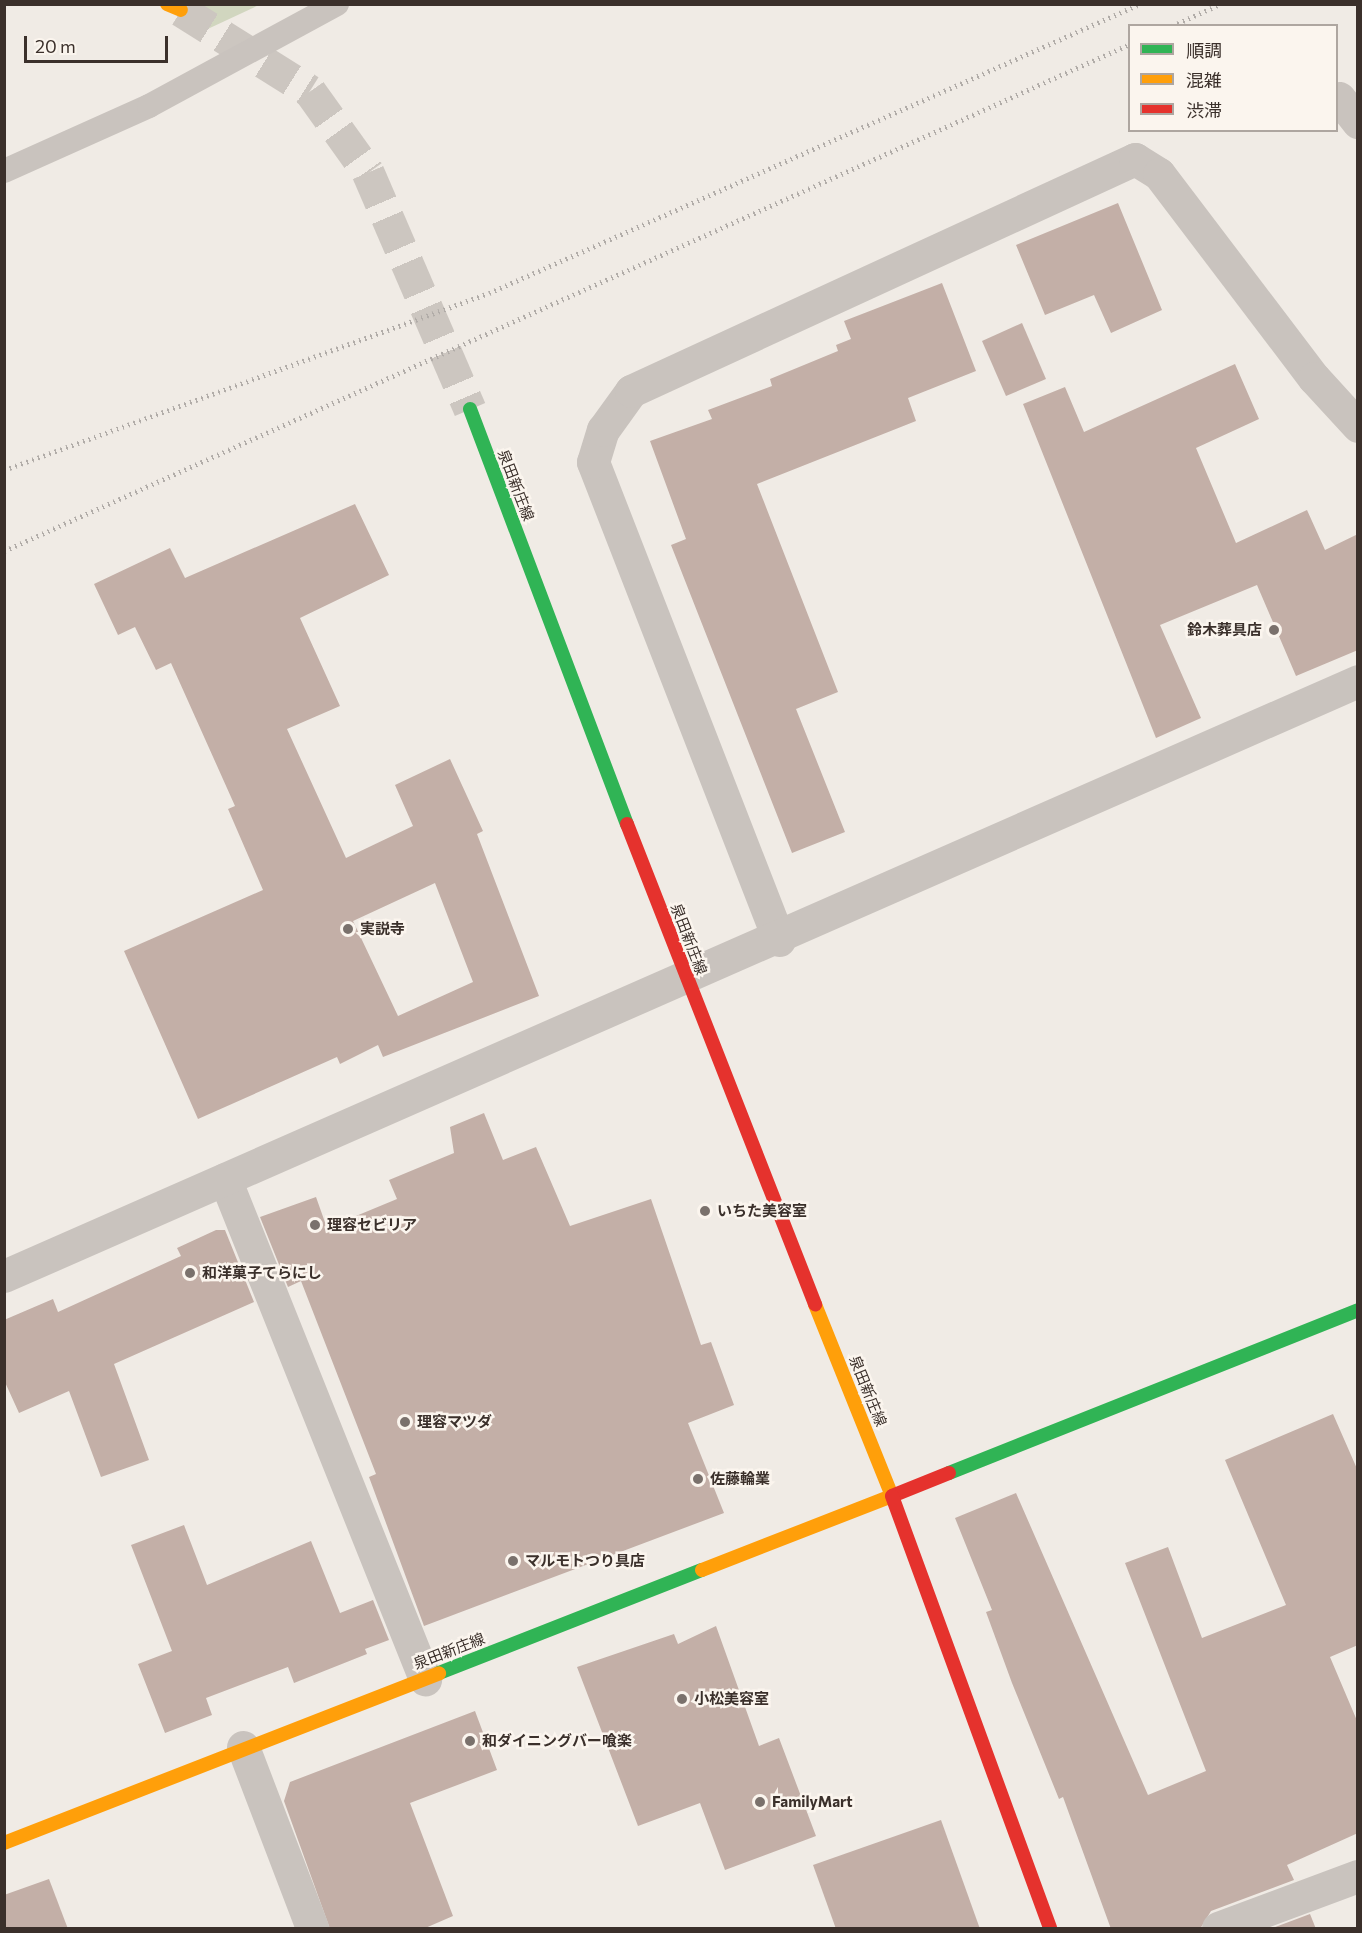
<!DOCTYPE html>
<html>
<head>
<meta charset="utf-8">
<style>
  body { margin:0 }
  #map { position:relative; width:1362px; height:1933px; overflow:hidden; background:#f0ebe5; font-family:Commissioner,"Noto Sans JP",sans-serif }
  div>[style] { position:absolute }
  .green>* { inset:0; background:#d1d6bf }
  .building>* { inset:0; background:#c3afa7 }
  .secondary-tunnel>* { height:33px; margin-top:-16.5px; transform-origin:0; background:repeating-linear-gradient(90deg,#ccc6c0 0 33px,transparent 0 49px) }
  .lane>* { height:24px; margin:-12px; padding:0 12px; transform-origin:12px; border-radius:12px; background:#c9c3be }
  .street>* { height:33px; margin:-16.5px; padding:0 16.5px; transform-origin:16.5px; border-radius:16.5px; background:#c9c3be }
  .fast>* { height:14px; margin:-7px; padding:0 7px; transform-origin:7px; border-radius:7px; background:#30b455 }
  .slow>* { height:14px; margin:-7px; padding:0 7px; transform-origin:7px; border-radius:7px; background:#ff9f0a }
  .jam>* { height:14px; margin:-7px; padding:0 7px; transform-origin:7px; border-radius:7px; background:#e5322d }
  .rail>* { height:4.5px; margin-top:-2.25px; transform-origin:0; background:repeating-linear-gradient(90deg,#b1aca8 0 1.5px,transparent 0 6px) }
  .dots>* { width:16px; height:16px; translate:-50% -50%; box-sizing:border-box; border:3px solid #fbf5ee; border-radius:50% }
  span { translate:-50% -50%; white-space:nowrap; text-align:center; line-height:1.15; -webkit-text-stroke:5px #fbf5ee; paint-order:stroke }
  .street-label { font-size:15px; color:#3b302b }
  .poi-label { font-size:15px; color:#3b302b; font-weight:700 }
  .right { translate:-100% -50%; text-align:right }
  .left { translate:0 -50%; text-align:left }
  .frame { position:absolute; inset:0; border:6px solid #3b302b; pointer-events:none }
  .legend { position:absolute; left:1128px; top:24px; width:210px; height:108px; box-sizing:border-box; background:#fbf5ee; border:2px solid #aea6a0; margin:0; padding:8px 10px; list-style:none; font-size:18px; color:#3b302b }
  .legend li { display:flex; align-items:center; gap:12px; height:30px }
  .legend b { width:30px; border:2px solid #aea6a0 }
  .scale { position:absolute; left:24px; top:36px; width:144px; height:27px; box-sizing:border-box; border:3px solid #3b302b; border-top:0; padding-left:8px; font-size:18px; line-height:21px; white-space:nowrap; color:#3b302b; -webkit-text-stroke:4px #fbf5ee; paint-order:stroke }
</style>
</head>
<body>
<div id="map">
  <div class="green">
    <div style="clip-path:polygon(196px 5px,259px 5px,197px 34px,188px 19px)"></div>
  </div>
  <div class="building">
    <div style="clip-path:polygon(1118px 203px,1162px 310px,1111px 333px,1094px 295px,1045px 315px,1016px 245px)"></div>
    <div style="clip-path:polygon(942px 283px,976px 371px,908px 398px,916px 421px,757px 484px,838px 692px,796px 709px,845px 832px,792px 853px,671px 545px,686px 539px,650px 441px,712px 419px,708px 410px,772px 386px,770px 379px,838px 351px,836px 345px,851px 339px,844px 321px)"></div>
    <div style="clip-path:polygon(1022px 323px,1046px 379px,1006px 396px,982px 341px)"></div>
    <div style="clip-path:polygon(1235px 364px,1259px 419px,1196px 448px,1236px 543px,1307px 510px,1325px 550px,1358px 534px,1358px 650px,1296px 676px,1257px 585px,1160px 625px,1201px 718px,1156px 738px,1023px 404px,1065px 387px,1084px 432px)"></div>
    <div style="clip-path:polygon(evenodd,355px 504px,389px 575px,300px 618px,340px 706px,287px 729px,346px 858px,413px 826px,395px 785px,450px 759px,483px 831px,477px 834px,539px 996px,383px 1057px,378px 1045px,340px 1064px,337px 1057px,198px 1119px,124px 951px,263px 890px,228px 809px,235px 806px,171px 663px,156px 670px,135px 627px,118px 635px,94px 584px,170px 548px,185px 578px,355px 504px,435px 883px,473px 982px,398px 1016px,353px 921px,435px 883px)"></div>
    <div style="clip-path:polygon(484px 1113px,503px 1160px,536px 1147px,570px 1226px,651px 1199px,701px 1345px,711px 1342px,734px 1405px,688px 1423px,724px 1513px,424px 1626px,369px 1477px,376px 1474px,301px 1281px,288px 1287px,260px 1217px,316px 1197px,327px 1228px,397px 1199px,389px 1180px,454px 1153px,450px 1127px)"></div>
    <div style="clip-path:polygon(216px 1230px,225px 1230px,254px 1302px,114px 1364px,149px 1460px,101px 1477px,69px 1391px,19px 1413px,4px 1380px,4px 1320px,53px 1299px,58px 1312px,181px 1256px,177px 1248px)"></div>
    <div style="clip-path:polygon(1333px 1414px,1358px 1471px,1358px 1645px,1330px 1657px,1358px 1723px,1358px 1833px,1287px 1865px,1294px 1880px,1211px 1911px,1200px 1929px,1111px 1929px,1063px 1797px,1059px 1799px,1012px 1683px,986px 1612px,992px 1610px,955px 1518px,1016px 1493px,1148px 1795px,1206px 1771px,1125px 1563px,1168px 1547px,1202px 1638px,1286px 1605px,1225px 1460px)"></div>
    <div style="clip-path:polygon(184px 1525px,207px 1585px,311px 1541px,340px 1613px,373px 1600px,389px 1640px,365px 1649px,367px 1654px,294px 1683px,288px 1667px,206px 1698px,212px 1715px,165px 1733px,138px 1664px,172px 1651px,131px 1545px)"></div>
    <div style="clip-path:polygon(716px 1626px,759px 1746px,779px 1738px,816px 1836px,725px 1870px,700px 1803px,638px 1826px,577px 1667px,674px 1634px,678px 1644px)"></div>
    <div style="clip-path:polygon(475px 1711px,497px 1770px,410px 1803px,453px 1916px,423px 1929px,330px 1929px,284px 1801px,290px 1782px)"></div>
    <div style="clip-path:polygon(941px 1820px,980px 1929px,836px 1929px,813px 1865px)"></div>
    <div style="clip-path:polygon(49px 1879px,68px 1929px,4px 1929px,4px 1895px)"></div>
    <div style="clip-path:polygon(1310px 1914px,1316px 1929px,1270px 1929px)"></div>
  </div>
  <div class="secondary-tunnel">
    <div style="left:181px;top:10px;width:152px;rotate:32.1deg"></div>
    <div style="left:310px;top:91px;width:100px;rotate:54.4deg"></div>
    <div style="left:368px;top:172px;width:258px;rotate:66.7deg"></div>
  </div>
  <div class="lane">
    <div style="left:4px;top:171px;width:159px;rotate:-24.1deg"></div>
    <div style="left:149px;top:106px;width:214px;rotate:-28.5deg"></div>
  </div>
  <div class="street">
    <div style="left:1339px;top:98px;width:31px;rotate:52deg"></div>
    <div style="left:779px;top:940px;width:513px;rotate:-111.26deg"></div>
    <div style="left:593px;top:462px;width:34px;rotate:-73deg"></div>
    <div style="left:603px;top:430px;width:48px;rotate:-54.3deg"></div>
    <div style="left:631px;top:391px;width:555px;rotate:-24.72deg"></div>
    <div style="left:1135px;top:159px;width:28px;rotate:32deg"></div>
    <div style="left:1159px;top:174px;width:256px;rotate:52.8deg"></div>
    <div style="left:1314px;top:378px;width:65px;rotate:47.5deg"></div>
    <div style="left:225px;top:1179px;width:539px;rotate:68.2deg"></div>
    <div style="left:4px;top:1276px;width:1479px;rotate:-23.72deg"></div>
    <div style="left:243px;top:1747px;width:194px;rotate:69.1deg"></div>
    <div style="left:1218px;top:1928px;width:149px;rotate:-20.4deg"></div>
  </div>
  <div class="fast">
    <div style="left:470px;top:409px;width:444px;rotate:69.3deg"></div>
    <div style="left:949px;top:1473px;width:440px;rotate:-21.7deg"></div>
    <div style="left:439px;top:1673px;width:282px;rotate:-21.4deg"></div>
  </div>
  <div class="slow">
    <div style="left:167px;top:4px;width:15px;rotate:23deg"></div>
    <div style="left:702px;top:1570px;width:204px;rotate:-21.3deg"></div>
    <div style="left:892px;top:1496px;width:207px;rotate:-111.9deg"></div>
    <div style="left:4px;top:1843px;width:467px;rotate:-21.3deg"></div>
  </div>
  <div class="jam">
    <div style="left:627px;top:824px;width:516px;rotate:68.61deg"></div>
    <div style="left:949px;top:1473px;width:61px;rotate:158deg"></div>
    <div style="left:892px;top:1496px;width:460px;rotate:69.9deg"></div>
  </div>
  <div class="rail">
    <div style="left:1172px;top:26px;width:53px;rotate:-24.6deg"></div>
    <div style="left:4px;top:470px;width:516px;rotate:-20.05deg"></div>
    <div style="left:489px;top:293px;width:712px;rotate:-23.94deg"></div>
    <div style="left:4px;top:551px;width:1235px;rotate:-24.24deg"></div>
  </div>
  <div class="dots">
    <div style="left:1274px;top:630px;background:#7a716c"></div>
    <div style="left:348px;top:929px;background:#7a716c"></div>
    <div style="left:705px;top:1211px;background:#7a716c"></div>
    <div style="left:315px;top:1225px;background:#7a716c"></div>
    <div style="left:190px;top:1273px;background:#7a716c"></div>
    <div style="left:405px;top:1422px;background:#7a716c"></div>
    <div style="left:698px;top:1479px;background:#7a716c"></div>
    <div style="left:513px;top:1561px;background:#7a716c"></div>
    <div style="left:682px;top:1699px;background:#7a716c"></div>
    <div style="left:470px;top:1741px;background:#7a716c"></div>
    <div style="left:760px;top:1802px;background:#7a716c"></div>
  </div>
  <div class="street-label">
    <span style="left:516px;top:485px;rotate:69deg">泉田新庄線</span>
    <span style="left:689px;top:939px;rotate:69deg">泉田新庄線</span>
    <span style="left:868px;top:1391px;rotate:68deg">泉田新庄線</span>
    <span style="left:449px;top:1651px;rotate:-21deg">泉田新庄線</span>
  </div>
  <div class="poi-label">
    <span class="right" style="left:1262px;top:630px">鈴木葬具店</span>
    <span class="left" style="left:360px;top:929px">実説寺</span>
    <span class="left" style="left:717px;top:1211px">いちた美容室</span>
    <span class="left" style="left:327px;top:1225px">理容セビリア</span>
    <span class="left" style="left:202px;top:1273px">和洋菓子てらにし</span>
    <span class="left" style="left:417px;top:1422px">理容マツダ</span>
    <span class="left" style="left:710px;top:1479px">佐藤輪業</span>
    <span class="left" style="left:525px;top:1561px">マルモトつり具店</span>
    <span class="left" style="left:694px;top:1699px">小松美容室</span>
    <span class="left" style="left:482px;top:1741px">和ダイニングバー喰楽</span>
    <span class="left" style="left:772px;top:1802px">FamilyMart</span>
  </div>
  <div class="frame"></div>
  <ul class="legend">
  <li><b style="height:8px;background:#30b455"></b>順調</li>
  <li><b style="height:8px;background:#ff9f0a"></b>混雑</li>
  <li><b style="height:8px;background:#e5322d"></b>渋滞</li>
  </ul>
  <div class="scale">20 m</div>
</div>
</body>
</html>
